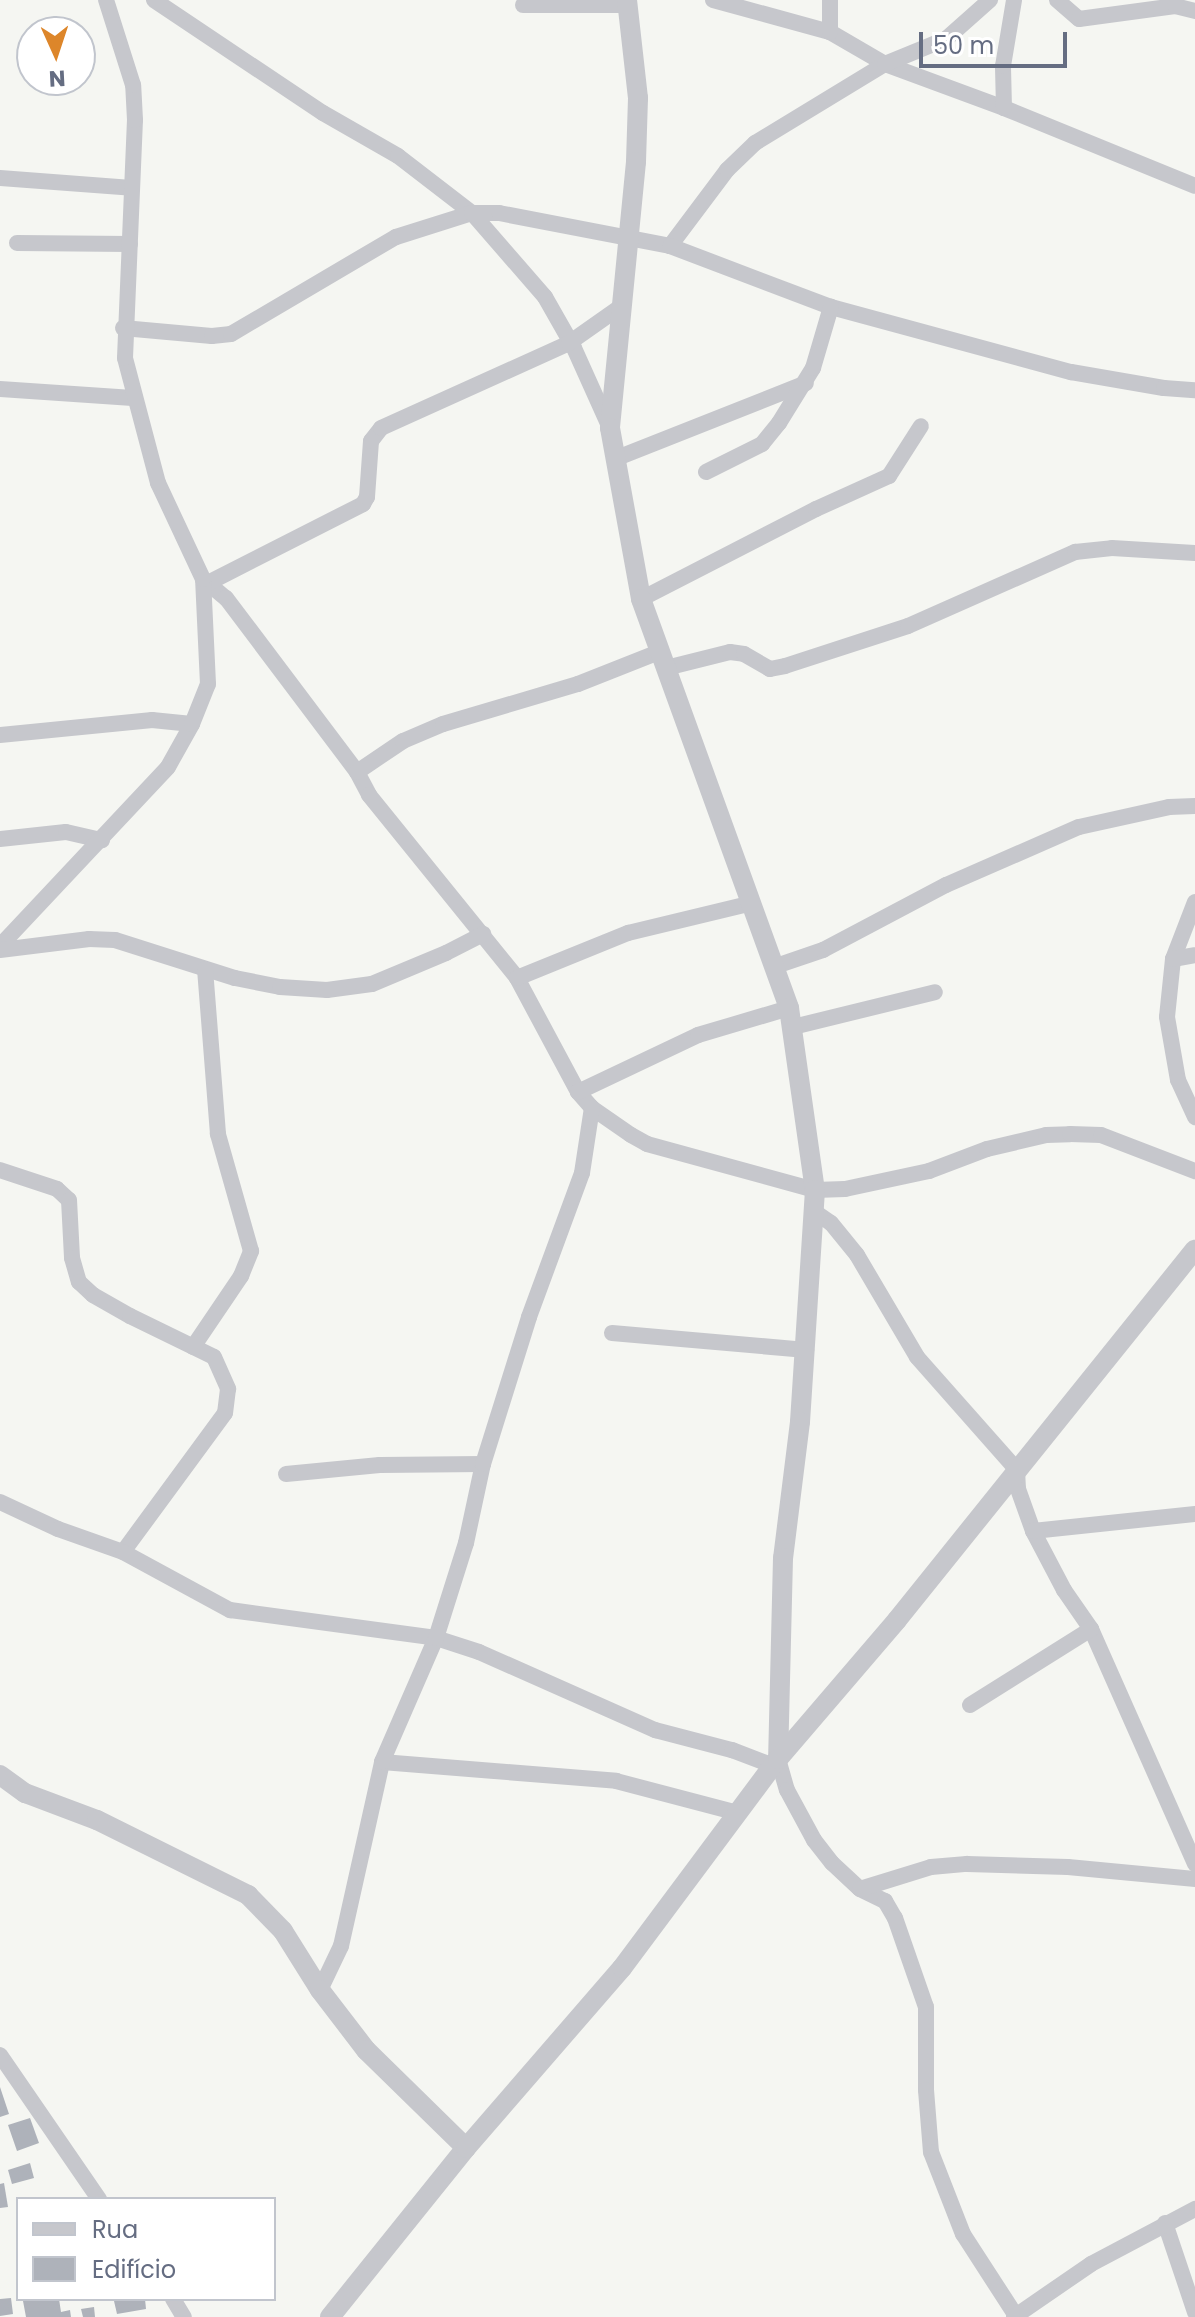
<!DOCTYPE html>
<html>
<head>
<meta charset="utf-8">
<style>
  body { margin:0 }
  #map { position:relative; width:1195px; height:2317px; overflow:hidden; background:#f5f6f2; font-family:Poppins,sans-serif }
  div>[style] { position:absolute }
  .building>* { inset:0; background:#aeb2ba }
  .minor>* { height:16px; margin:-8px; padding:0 8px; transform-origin:8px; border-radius:8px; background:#c6c7cc }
  .tertiary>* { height:20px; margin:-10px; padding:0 10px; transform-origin:10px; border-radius:10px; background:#c6c7cc }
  span { translate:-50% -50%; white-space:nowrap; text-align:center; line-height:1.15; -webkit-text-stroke:8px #fff; paint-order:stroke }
  .legend { position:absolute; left:16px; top:2197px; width:260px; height:104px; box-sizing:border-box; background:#fff; border:2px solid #c1c5cd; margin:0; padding:10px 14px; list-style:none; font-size:24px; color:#656d82 }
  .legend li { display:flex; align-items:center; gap:16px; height:40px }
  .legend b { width:40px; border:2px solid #c1c5cd }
  .north { position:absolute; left:16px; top:16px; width:80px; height:80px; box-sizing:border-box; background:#fff; border:2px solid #c1c5cd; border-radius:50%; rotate:177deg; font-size:22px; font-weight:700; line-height:32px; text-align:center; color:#656d82 }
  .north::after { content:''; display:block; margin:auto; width:28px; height:36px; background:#dd862a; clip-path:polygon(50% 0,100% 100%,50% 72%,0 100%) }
  .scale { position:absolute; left:919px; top:32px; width:148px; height:36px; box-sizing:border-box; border:4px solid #656d82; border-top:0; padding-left:10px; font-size:24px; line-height:28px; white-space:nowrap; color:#656d82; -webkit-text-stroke:6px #fff; paint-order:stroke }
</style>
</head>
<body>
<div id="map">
  <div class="building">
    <div style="clip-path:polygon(0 2087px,9px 2114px,0 2117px)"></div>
    <div style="clip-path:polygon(30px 2118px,39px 2143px,17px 2151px,8px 2125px)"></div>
    <div style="clip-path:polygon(30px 2163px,34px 2178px,12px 2184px,8px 2170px)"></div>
    <div style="clip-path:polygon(4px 2183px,8px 2207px,0 2208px,0 2184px)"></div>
    <div style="clip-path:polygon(11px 2298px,13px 2314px,0 2316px,0 2299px)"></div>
    <div style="clip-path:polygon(59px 2299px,61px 2312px,70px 2310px,71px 2317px,26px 2317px,23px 2301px)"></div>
    <div style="clip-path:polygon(145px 2299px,146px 2309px,117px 2314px,114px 2301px)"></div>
    <div style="clip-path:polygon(94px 2307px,95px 2317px,83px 2317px,81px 2309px)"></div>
  </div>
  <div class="minor">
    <div style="left:154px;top:0;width:203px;rotate:33.8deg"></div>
    <div style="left:323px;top:113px;width:86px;rotate:29.8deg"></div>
    <div style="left:398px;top:156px;width:93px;rotate:37.6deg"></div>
    <div style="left:472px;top:213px;width:111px;rotate:49deg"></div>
    <div style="left:545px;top:297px;width:59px;rotate:60.4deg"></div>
    <div style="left:574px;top:348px;width:88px;rotate:65.8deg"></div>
    <div style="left:713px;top:0;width:121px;rotate:15.3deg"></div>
    <div style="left:830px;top:32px;width:64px;rotate:30.2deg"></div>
    <div style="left:885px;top:64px;width:127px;rotate:20.3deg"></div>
    <div style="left:1004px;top:108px;width:206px;rotate:22.2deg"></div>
    <div style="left:1057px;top:0;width:29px;rotate:41deg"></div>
    <div style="left:1079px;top:19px;width:97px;rotate:-7.7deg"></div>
    <div style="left:1175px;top:6px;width:21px;rotate:14deg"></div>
    <div style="left:523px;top:5px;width:104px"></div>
    <div style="left:830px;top:32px;width:32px;rotate:-90deg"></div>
    <div style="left:1004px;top:108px;width:42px;rotate:-91.4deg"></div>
    <div style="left:1003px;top:66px;width:67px;rotate:-80.5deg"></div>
    <div style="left:0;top:178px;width:132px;rotate:4.3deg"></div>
    <div style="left:17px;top:243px;width:113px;rotate:0.5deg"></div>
    <div style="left:670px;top:246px;width:95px;rotate:-53.1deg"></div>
    <div style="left:727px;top:170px;width:39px;rotate:-44deg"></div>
    <div style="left:755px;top:143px;width:152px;rotate:-31.3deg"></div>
    <div style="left:885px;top:64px;width:66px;rotate:-22.3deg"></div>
    <div style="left:946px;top:39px;width:59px;rotate:-41.6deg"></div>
    <div style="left:123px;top:328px;width:89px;rotate:5.1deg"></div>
    <div style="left:212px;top:336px;width:19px;rotate:-6deg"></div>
    <div style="left:231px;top:334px;width:191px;rotate:-30.5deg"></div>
    <div style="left:396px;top:237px;width:80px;rotate:-17.5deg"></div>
    <div style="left:472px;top:213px;width:27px"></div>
    <div style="left:499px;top:213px;width:174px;rotate:10.9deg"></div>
    <div style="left:670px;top:246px;width:172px;rotate:20.8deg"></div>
    <div style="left:831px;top:307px;width:249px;rotate:15.2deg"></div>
    <div style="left:1071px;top:372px;width:94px;rotate:9.8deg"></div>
    <div style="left:1164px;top:388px;width:31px;rotate:4deg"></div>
    <div style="left:0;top:389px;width:133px;rotate:3.9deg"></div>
    <div style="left:617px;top:458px;width:203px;rotate:-21.6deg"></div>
    <div style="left:706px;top:472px;width:63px;rotate:-26.6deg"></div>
    <div style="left:762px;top:444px;width:27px;rotate:-51deg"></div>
    <div style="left:779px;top:423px;width:65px;rotate:-58.3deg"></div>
    <div style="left:813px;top:368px;width:64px;rotate:-73.6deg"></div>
    <div style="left:203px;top:579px;width:30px;rotate:40deg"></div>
    <div style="left:226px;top:598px;width:218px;rotate:53deg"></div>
    <div style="left:357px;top:772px;width:26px;rotate:62deg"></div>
    <div style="left:369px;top:795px;width:235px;rotate:51deg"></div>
    <div style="left:517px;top:978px;width:129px;rotate:61.8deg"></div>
    <div style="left:578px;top:1092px;width:21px;rotate:49deg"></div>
    <div style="left:592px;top:1108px;width:47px;rotate:34.7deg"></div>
    <div style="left:631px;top:1135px;width:18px;rotate:29deg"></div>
    <div style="left:647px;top:1144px;width:174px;rotate:15.3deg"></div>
    <div style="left:815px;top:1190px;width:30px;rotate:-2deg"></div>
    <div style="left:845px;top:1189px;width:86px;rotate:-12.1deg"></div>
    <div style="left:929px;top:1171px;width:62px;rotate:-20.8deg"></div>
    <div style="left:987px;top:1149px;width:61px;rotate:-13.3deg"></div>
    <div style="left:1046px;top:1135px;width:24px;rotate:-2deg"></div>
    <div style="left:1070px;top:1134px;width:31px;rotate:2deg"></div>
    <div style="left:1101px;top:1135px;width:101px;rotate:21deg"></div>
    <div style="left:208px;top:583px;width:174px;rotate:-27deg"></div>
    <div style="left:363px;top:504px;width:8px;rotate:-60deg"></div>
    <div style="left:367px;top:497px;width:56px;rotate:-85.9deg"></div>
    <div style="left:371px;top:441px;width:16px;rotate:-52deg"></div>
    <div style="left:381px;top:428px;width:206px;rotate:-24.3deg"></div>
    <div style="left:569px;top:343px;width:66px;rotate:-35.1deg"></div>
    <div style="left:641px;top:599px;width:197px;rotate:-27.2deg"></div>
    <div style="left:816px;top:509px;width:80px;rotate:-24.3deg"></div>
    <div style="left:889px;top:476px;width:59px;rotate:-57.4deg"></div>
    <div style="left:666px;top:668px;width:66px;rotate:-14deg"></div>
    <div style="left:730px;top:652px;width:14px;rotate:8deg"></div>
    <div style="left:744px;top:654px;width:30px;rotate:30deg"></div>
    <div style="left:770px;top:669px;width:15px;rotate:-11deg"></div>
    <div style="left:785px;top:666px;width:129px;rotate:-18deg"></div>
    <div style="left:908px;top:626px;width:183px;rotate:-23.9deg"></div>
    <div style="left:1075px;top:552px;width:37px;rotate:-6deg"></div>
    <div style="left:1112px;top:548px;width:83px;rotate:3.4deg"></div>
    <div style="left:0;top:735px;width:153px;rotate:-5.6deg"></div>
    <div style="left:152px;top:720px;width:40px;rotate:5.7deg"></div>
    <div style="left:357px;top:772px;width:55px;rotate:-34deg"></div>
    <div style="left:403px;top:741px;width:43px;rotate:-23deg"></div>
    <div style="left:443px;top:724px;width:141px;rotate:-16.5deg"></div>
    <div style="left:578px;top:684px;width:87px;rotate:-21.6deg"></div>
    <div style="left:0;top:839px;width:66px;rotate:-6.1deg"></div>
    <div style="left:66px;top:832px;width:37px;rotate:13deg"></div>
    <div style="left:1195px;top:902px;width:61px;rotate:111.1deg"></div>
    <div style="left:1173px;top:959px;width:58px;rotate:95.9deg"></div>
    <div style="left:1167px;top:1017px;width:64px;rotate:80.1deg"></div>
    <div style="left:1178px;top:1080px;width:41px;rotate:65.3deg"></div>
    <div style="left:0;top:946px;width:245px;rotate:-46.8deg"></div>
    <div style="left:168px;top:767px;width:49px;rotate:-60.8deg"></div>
    <div style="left:192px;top:724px;width:43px;rotate:-68.2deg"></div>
    <div style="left:208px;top:684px;width:105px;rotate:-92.7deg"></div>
    <div style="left:203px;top:579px;width:106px;rotate:-115.1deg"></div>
    <div style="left:158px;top:483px;width:129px;rotate:-104.8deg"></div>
    <div style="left:125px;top:358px;width:238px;rotate:-87.6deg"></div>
    <div style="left:135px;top:120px;width:35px;rotate:-93deg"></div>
    <div style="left:133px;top:85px;width:89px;rotate:-107.6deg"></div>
    <div style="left:0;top:950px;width:90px;rotate:-7deg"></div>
    <div style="left:89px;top:939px;width:26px;rotate:2deg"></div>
    <div style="left:115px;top:940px;width:126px;rotate:17.6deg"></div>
    <div style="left:235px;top:978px;width:46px;rotate:11.3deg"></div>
    <div style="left:280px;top:987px;width:47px;rotate:3.7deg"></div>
    <div style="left:327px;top:990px;width:45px;rotate:-7.6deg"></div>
    <div style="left:372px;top:984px;width:80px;rotate:-22.7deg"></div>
    <div style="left:446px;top:953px;width:42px;rotate:-27.2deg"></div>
    <div style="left:1173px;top:959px;width:22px;rotate:-10deg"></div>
    <div style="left:776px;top:966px;width:50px;rotate:-18.8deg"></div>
    <div style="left:823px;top:950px;width:139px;rotate:-27.9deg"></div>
    <div style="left:946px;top:885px;width:145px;rotate:-23.6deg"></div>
    <div style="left:1079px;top:827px;width:92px;rotate:-12.5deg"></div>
    <div style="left:1169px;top:807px;width:26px;rotate:-2deg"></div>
    <div style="left:517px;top:978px;width:120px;rotate:-22.1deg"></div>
    <div style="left:628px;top:933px;width:128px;rotate:-13.6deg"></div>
    <div style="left:793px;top:1027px;width:146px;rotate:-13.8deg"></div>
    <div style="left:578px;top:1092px;width:133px;rotate:-25.4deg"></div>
    <div style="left:698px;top:1035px;width:95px;rotate:-16.5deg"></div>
    <div style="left:0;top:1170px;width:60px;rotate:18.4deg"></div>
    <div style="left:57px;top:1189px;width:16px;rotate:43deg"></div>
    <div style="left:69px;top:1200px;width:58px;rotate:87deg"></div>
    <div style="left:72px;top:1258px;width:25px;rotate:74deg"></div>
    <div style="left:79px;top:1282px;width:19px;rotate:43deg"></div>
    <div style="left:93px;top:1295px;width:43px;rotate:29.6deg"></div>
    <div style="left:130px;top:1316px;width:93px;rotate:26deg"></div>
    <div style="left:214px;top:1357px;width:35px;rotate:66deg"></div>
    <div style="left:228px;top:1389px;width:24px;rotate:97deg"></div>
    <div style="left:225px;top:1413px;width:172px;rotate:126.3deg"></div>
    <div style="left:815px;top:1212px;width:19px;rotate:35deg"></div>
    <div style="left:831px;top:1223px;width:41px;rotate:50.9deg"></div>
    <div style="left:857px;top:1255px;width:118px;rotate:59.5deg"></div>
    <div style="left:917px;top:1357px;width:151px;rotate:48.5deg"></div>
    <div style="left:1017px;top:1470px;width:19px;rotate:87deg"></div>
    <div style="left:1018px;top:1489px;width:45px;rotate:70.3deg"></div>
    <div style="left:1033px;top:1531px;width:67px;rotate:62.3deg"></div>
    <div style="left:1064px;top:1590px;width:47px;rotate:55.3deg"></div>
    <div style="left:1091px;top:1629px;width:257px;rotate:66.1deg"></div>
    <div style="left:612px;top:1333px;width:195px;rotate:5deg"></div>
    <div style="left:193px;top:1347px;width:86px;rotate:-55.9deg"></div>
    <div style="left:241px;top:1276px;width:27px;rotate:-68deg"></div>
    <div style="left:251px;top:1251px;width:122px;rotate:-105.8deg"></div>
    <div style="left:218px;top:1134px;width:165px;rotate:-94.5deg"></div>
    <div style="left:286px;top:1474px;width:94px;rotate:-5.5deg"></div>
    <div style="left:380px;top:1465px;width:103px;rotate:-0.6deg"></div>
    <div style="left:0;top:1502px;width:64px;rotate:25deg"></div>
    <div style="left:58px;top:1529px;width:69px;rotate:19.5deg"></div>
    <div style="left:123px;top:1552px;width:122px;rotate:28.5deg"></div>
    <div style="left:230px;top:1610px;width:208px;rotate:7.7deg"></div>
    <div style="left:436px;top:1638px;width:45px;rotate:18deg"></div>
    <div style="left:479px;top:1652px;width:193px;rotate:23.9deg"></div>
    <div style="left:655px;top:1730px;width:80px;rotate:14.6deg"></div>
    <div style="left:732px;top:1750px;width:45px;rotate:20.9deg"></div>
    <div style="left:1033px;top:1531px;width:163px;rotate:-6deg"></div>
    <div style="left:970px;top:1705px;width:143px;rotate:-32.1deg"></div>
    <div style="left:778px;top:1759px;width:32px;rotate:74deg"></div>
    <div style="left:787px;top:1790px;width:57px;rotate:61.6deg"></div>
    <div style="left:814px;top:1840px;width:29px;rotate:52deg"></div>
    <div style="left:832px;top:1863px;width:38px;rotate:43deg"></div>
    <div style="left:860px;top:1889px;width:28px;rotate:26deg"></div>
    <div style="left:885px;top:1901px;width:20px;rotate:60deg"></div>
    <div style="left:895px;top:1918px;width:94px;rotate:70.8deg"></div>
    <div style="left:926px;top:2007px;width:83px;rotate:90deg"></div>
    <div style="left:926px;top:2090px;width:62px;rotate:85.4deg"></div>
    <div style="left:931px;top:2152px;width:88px;rotate:68.7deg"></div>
    <div style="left:963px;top:2234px;width:98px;rotate:57.1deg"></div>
    <div style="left:382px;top:1762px;width:235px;rotate:4.6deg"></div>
    <div style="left:616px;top:1781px;width:126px;rotate:14.7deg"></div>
    <div style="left:860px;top:1889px;width:74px;rotate:-17.2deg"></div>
    <div style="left:931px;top:1867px;width:36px;rotate:-5deg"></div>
    <div style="left:967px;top:1864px;width:101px;rotate:1.7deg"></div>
    <div style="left:1068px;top:1867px;width:128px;rotate:5.4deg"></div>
    <div style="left:320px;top:1990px;width:49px;rotate:-64.5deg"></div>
    <div style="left:341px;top:1946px;width:189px;rotate:-77.4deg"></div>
    <div style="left:382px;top:1762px;width:135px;rotate:-66.5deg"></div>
    <div style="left:436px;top:1638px;width:100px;rotate:-72.5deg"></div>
    <div style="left:466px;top:1543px;width:81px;rotate:-77.9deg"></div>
    <div style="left:483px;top:1464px;width:154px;rotate:-72.6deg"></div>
    <div style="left:529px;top:1317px;width:153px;rotate:-69.8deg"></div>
    <div style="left:582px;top:1173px;width:66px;rotate:-81.3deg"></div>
    <div style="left:0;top:2055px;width:175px;rotate:55.5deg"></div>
    <div style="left:1165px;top:2223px;width:94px;rotate:71.4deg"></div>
    <div style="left:173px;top:2299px;width:21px;rotate:59deg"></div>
    <div style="left:1014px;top:2317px;width:93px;rotate:-34.5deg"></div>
    <div style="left:1091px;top:2264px;width:118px;rotate:-27.9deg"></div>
  </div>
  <div class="tertiary">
    <div style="left:627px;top:0;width:99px;rotate:83.6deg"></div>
    <div style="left:638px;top:98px;width:64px;rotate:91.8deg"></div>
    <div style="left:636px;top:162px;width:267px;rotate:95.6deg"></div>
    <div style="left:610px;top:428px;width:174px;rotate:79.7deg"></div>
    <div style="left:641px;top:599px;width:435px;rotate:70.1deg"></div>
    <div style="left:789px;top:1008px;width:184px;rotate:81.9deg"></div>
    <div style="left:815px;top:1190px;width:232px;rotate:93.7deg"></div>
    <div style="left:800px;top:1422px;width:137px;rotate:97.1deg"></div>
    <div style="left:783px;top:1558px;width:201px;rotate:91.4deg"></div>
    <div style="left:0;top:1775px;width:31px;rotate:36deg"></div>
    <div style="left:25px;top:1793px;width:77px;rotate:20.6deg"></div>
    <div style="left:97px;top:1820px;width:169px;rotate:26.4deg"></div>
    <div style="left:248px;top:1895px;width:50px;rotate:45.8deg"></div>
    <div style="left:283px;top:1931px;width:70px;rotate:57.9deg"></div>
    <div style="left:320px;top:1990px;width:76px;rotate:52.5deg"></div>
    <div style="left:366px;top:2050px;width:140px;rotate:44.4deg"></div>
    <div style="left:330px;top:2317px;width:217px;rotate:-51.2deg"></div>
    <div style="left:466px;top:2148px;width:238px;rotate:-49.1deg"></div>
    <div style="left:622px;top:1968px;width:261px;rotate:-53.3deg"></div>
    <div style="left:778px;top:1759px;width:183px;rotate:-49.4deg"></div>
    <div style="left:897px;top:1620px;width:475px;rotate:-51.2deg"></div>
  </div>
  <ul class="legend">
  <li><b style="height:10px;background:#c6c7cc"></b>Rua</li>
  <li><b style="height:22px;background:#aeb2ba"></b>Edifício</li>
  </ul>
  <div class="north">N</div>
  <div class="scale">50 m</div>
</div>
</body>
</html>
